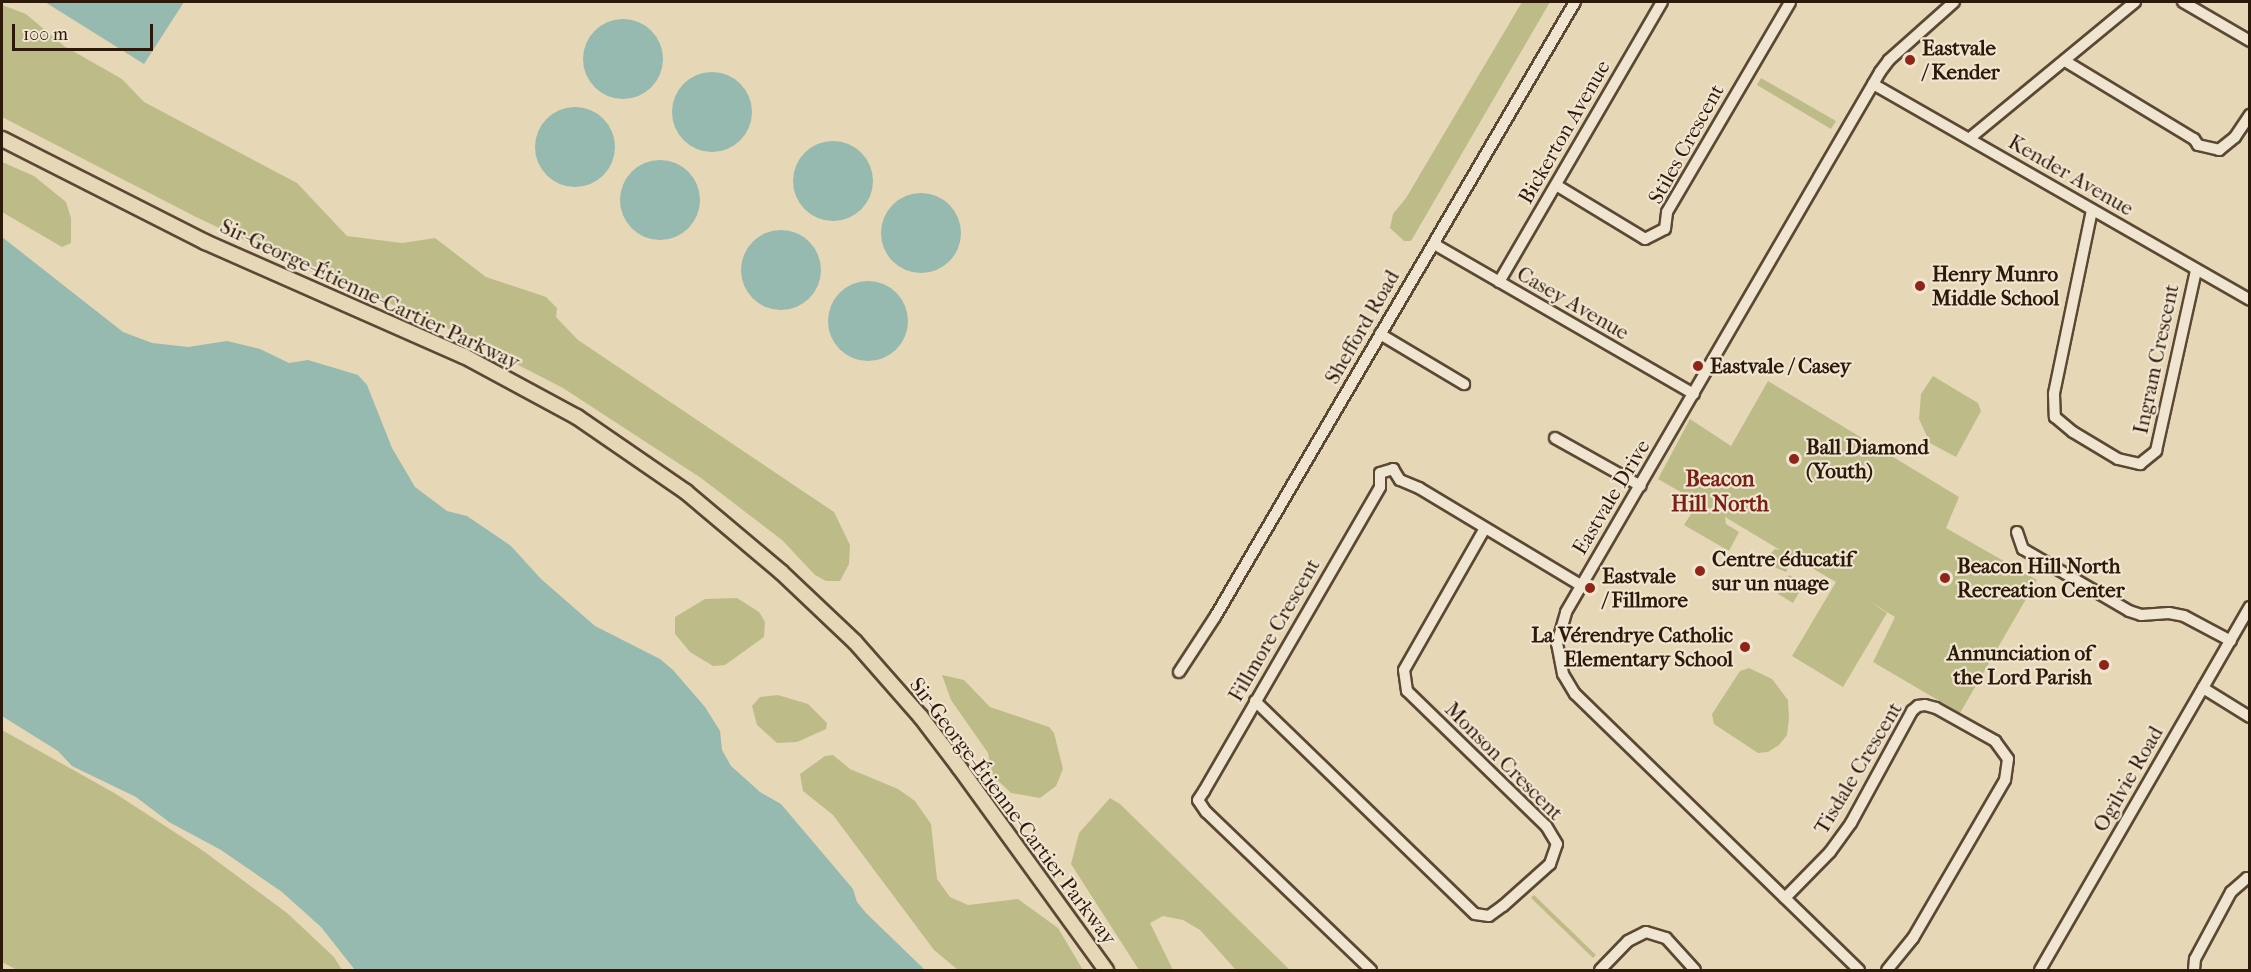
<!DOCTYPE html>
<html>
<head>
<meta charset="utf-8">
<style>
  body { margin:0 }
  #map { position:relative; width:2251px; height:972px; overflow:hidden; background:#e6d7b7; font-family:"IM FELL French Canon",serif }
  div>[style] { position:absolute }
  .green>* { inset:0; background:#bdbc89 }
  .water>* { inset:0; background:#96b9b0 }
  .round { border-radius:50% }
  .roads { filter:drop-shadow(2px 0 #5b4834) drop-shadow(-2px 0 #5b4834) drop-shadow(0 2px #5b4834) drop-shadow(0 -2px #5b4834) }
  .minor>* { height:10px; margin:-5px; padding:0 5px; transform-origin:5px; border-radius:5px; background:#efe5d0 }
  .major>* { height:14px; margin:-7px; padding:0 7px; transform-origin:7px; border-radius:7px; background:#e6d7b7 }
  .dots>* { width:16px; height:16px; translate:-50% -50%; box-sizing:border-box; border:3px solid #efe5d0; border-radius:50% }
  span { translate:-50% -50%; white-space:nowrap; text-align:center; line-height:1.15; -webkit-text-stroke:4.5px #efe5d0; paint-order:stroke }
  .poi-label { font-size:21px; color:#2d1909; font-weight:700 }
  .left { translate:0 -50%; text-align:left }
  .right { translate:-100% -50%; text-align:right }
  .street-label { font-size:21px; color:#2d1909 }
  .neighbourhood-label { font-size:22px; color:#7a1f14; font-weight:700 }
  .frame { position:absolute; inset:0; border:3px solid #2d1909; pointer-events:none }
  .scale { position:absolute; left:12px; top:24px; width:141px; height:27px; box-sizing:border-box; border:3px solid #2d1909; border-top:0; padding-left:8px; font-size:18px; line-height:21px; white-space:nowrap; color:#2d1909; -webkit-text-stroke:4px #efe5d0; paint-order:stroke }
</style>
</head>
<body>
<div id="map">
  <div class="green">
    <div style="clip-path:polygon(1522px 2px,1550px 2px,1411px 241px,1404px 241px,1390px 228px,1393px 214px,1406px 198px)"></div>
    <div style="clip-path:polygon(2px 5px,26px 14px,64px 46px,122px 79px,144px 102px,297px 183px,347px 236px,402px 243px,435px 238px,486px 277px,546px 297px,557px 308px,556px 317px,578px 340px,834px 512px,850px 545px,849px 564px,840px 581px,826px 581px,815px 575px,782px 540px,701px 478px,563px 388px,425px 317px,329px 280px,194px 216px,2px 117px)"></div>
    <div style="clip-path:polygon(1761px 78px,1836px 121px,1831px 129px,1757px 85px)"></div>
    <div style="clip-path:polygon(2px 162px,34px 176px,66px 202px,71px 218px,71px 243px,62px 247px,2px 212px)"></div>
    <div style="clip-path:polygon(1933px 376px,1978px 403px,1981px 411px,1956px 457px,1930px 443px,1919px 419px,1921px 394px)"></div>
    <div style="clip-path:polygon(1768px 381px,1959px 497px,1946px 528px,2037px 580px,1960px 713px,1873px 662px,1895px 617px,1869px 601px,1887px 613px,1843px 687px,1792px 656px,1836px 582px,1793px 557px,1786px 572px,1772px 566px,1770px 554px,1775px 549px,1780px 550px,1725px 517px,1726px 524px,1739px 532px,1729px 551px,1684px 525px,1696px 506px,1708px 513px,1714px 511px,1658px 479px,1690px 419px,1731px 446px)"></div>
    <div style="clip-path:polygon(1789px 575px,1804px 584px,1793px 603px,1778px 594px)"></div>
    <div style="clip-path:polygon(737px 598px,759px 612px,765px 622px,764px 637px,725px 665px,713px 666px,690px 652px,675px 634px,675px 617px,705px 599px)"></div>
    <div style="clip-path:polygon(1749px 668px,1772px 679px,1788px 700px,1789px 719px,1787px 735px,1779px 745px,1768px 752px,1758px 753px,1714px 724px,1712px 714px,1740px 671px)"></div>
    <div style="clip-path:polygon(942px 675px,964px 680px,990px 707px,1049px 727px,1054px 733px,1063px 769px,1056px 786px,1040px 798px,1011px 793px,993px 776px,988px 753px,951px 700px)"></div>
    <div style="clip-path:polygon(778px 695px,808px 704px,827px 723px,826px 729px,797px 742px,777px 743px,757px 725px,752px 706px,760px 697px)"></div>
    <div style="clip-path:polygon(2px 730px,116px 794px,202px 850px,287px 913px,334px 957px,342px 970px,17px 970px,2px 962px)"></div>
    <div style="clip-path:polygon(833px 755px,850px 769px,898px 789px,915px 801px,931px 824px,937px 879px,950px 897px,968px 905px,1018px 899px,1058px 928px,1083px 970px,958px 970px,934px 950px,833px 815px,803px 791px,800px 774px,825px 756px)"></div>
    <div style="clip-path:polygon(1110px 798px,1120px 804px,1290px 970px,1236px 970px,1200px 930px,1183px 920px,1163px 916px,1150px 923px,1173px 970px,1139px 970px,1071px 864px,1079px 833px)"></div>
    <div style="clip-path:polygon(1534px 895px,1596px 955px,1593px 958px,1531px 898px)"></div>
  </div>
  <div class="water">
    <div style="clip-path:polygon(45px 2px,184px 2px,144px 64px)"></div>
    <div class="round" style="left:583px;top:19px;width:80px;height:80px"></div>
    <div class="round" style="left:672px;top:72px;width:80px;height:80px"></div>
    <div class="round" style="left:535px;top:107px;width:80px;height:80px"></div>
    <div class="round" style="left:793px;top:141px;width:80px;height:80px"></div>
    <div class="round" style="left:620px;top:160px;width:80px;height:80px"></div>
    <div class="round" style="left:881px;top:193px;width:80px;height:80px"></div>
    <div class="round" style="left:741px;top:230px;width:80px;height:80px"></div>
    <div style="clip-path:polygon(2px 237px,123px 332px,152px 343px,188px 347px,227px 341px,260px 349px,289px 363px,308px 360px,358px 375px,367px 385px,392px 448px,415px 487px,447px 511px,467px 516px,511px 546px,541px 579px,595px 626px,660px 659px,673px 670px,705px 707px,720px 731px,722px 750px,731px 766px,760px 792px,781px 804px,853px 889px,857px 902px,866px 913px,925px 970px,355px 970px,321px 927px,282px 892px,221px 850px,169px 822px,136px 797px,72px 766px,58px 751px,2px 716px)"></div>
    <div class="round" style="left:828px;top:281px;width:80px;height:80px"></div>
  </div>
  <div class="roads">
    <div class="minor">
      <div style="left:2183px;top:2px;width:78px;rotate:30.2deg"></div>
      <div style="left:2065px;top:61px;width:151px;rotate:31.2deg"></div>
      <div style="left:2194px;top:139px;width:7px;rotate:56deg"></div>
      <div style="left:2198px;top:145px;width:22px;rotate:13deg"></div>
      <div style="left:2219px;top:150px;width:21px;rotate:-39deg"></div>
      <div style="left:2235px;top:137px;width:27px;rotate:-56deg"></div>
      <div style="left:1873px;top:84px;width:434px;rotate:29.8deg"></div>
      <div style="left:1970px;top:138px;width:214px;rotate:-39.5deg"></div>
      <div style="left:1556px;top:185px;width:104px;rotate:31.2deg"></div>
      <div style="left:1645px;top:239px;width:22px;rotate:-27deg"></div>
      <div style="left:1665px;top:229px;width:17px;rotate:-83deg"></div>
      <div style="left:1667px;top:212px;width:243px;rotate:-59.6deg"></div>
      <div style="left:2092px;top:210px;width:188px;rotate:101.7deg"></div>
      <div style="left:2054px;top:394px;width:23px;rotate:88deg"></div>
      <div style="left:2055px;top:417px;width:23px;rotate:40deg"></div>
      <div style="left:2073px;top:432px;width:52px;rotate:31deg"></div>
      <div style="left:2118px;top:459px;width:23px;rotate:13deg"></div>
      <div style="left:2140px;top:464px;width:21px;rotate:-39deg"></div>
      <div style="left:2156px;top:451px;width:185px;rotate:-77.5deg"></div>
      <div style="left:1434px;top:244px;width:300px;rotate:30deg"></div>
      <div style="left:1499px;top:282px;width:324px;rotate:-59.8deg"></div>
      <div style="left:1380px;top:334px;width:98px;rotate:30.8deg"></div>
      <div style="left:1555px;top:438px;width:98px;rotate:29.2deg"></div>
      <div style="left:2017px;top:532px;width:18px;rotate:71deg"></div>
      <div style="left:2023px;top:549px;width:123px;rotate:30.3deg"></div>
      <div style="left:2129px;top:611px;width:13px;rotate:18deg"></div>
      <div style="left:2141px;top:615px;width:28px;rotate:-4deg"></div>
      <div style="left:2169px;top:613px;width:15px;rotate:11deg"></div>
      <div style="left:2184px;top:616px;width:53px;rotate:28deg"></div>
      <div style="left:1179px;top:672px;width:66px;rotate:-56.8deg"></div>
      <div style="left:1215px;top:617px;width:713px;rotate:-59.66deg"></div>
      <div style="left:2203px;top:688px;width:55px;rotate:31.7deg"></div>
      <div style="left:1255px;top:701px;width:306px;rotate:44.1deg"></div>
      <div style="left:1475px;top:914px;width:14px;rotate:8deg"></div>
      <div style="left:1489px;top:916px;width:17px;rotate:-36deg"></div>
      <div style="left:1503px;top:906px;width:63px;rotate:-41.8deg"></div>
      <div style="left:1550px;top:864px;width:21px;rotate:-71deg"></div>
      <div style="left:1557px;top:844px;width:21px;rotate:-121deg"></div>
      <div style="left:1546px;top:826px;width:194px;rotate:-135.8deg"></div>
      <div style="left:1407px;top:691px;width:21px;rotate:-98deg"></div>
      <div style="left:1404px;top:670px;width:163px;rotate:-60.3deg"></div>
      <div style="left:1785px;top:898px;width:64px;rotate:-45.6deg"></div>
      <div style="left:1830px;top:852px;width:36px;rotate:-54deg"></div>
      <div style="left:1851px;top:823px;width:128px;rotate:-61.4deg"></div>
      <div style="left:1912px;top:711px;width:8px;rotate:-40deg"></div>
      <div style="left:1918px;top:706px;width:7px;rotate:-8deg"></div>
      <div style="left:1925px;top:705px;width:11px;rotate:15deg"></div>
      <div style="left:1936px;top:708px;width:68px;rotate:29.2deg"></div>
      <div style="left:1995px;top:741px;width:22px;rotate:54deg"></div>
      <div style="left:2008px;top:759px;width:21px;rotate:98deg"></div>
      <div style="left:2005px;top:780px;width:183px;rotate:120.2deg"></div>
      <div style="left:1913px;top:938px;width:41px;rotate:129.1deg"></div>
      <div style="left:1371px;top:970px;width:228px;rotate:-136.2deg"></div>
      <div style="left:1206px;top:812px;width:14px;rotate:-124deg"></div>
      <div style="left:1198px;top:800px;width:11px;rotate:-56deg"></div>
      <div style="left:1204px;top:791px;width:351px;rotate:-59.9deg"></div>
      <div style="left:1380px;top:487px;width:14px;rotate:-90deg"></div>
      <div style="left:1380px;top:473px;width:14px;rotate:-17deg"></div>
      <div style="left:1393px;top:469px;width:13px;rotate:58deg"></div>
      <div style="left:1400px;top:480px;width:21px;rotate:23deg"></div>
      <div style="left:1419px;top:488px;width:190px;rotate:31deg"></div>
      <div style="left:1600px;top:970px;width:40px;rotate:-46deg"></div>
      <div style="left:1628px;top:941px;width:20px;rotate:-27deg"></div>
      <div style="left:1646px;top:932px;width:21px;rotate:17deg"></div>
      <div style="left:1666px;top:938px;width:43px;rotate:47.8deg"></div>
      <div style="left:1859px;top:970px;width:396px;rotate:-135.8deg"></div>
      <div style="left:1575px;top:694px;width:23px;rotate:-121deg"></div>
      <div style="left:1563px;top:674px;width:31px;rotate:-101deg"></div>
      <div style="left:1557px;top:644px;width:33px;rotate:-74deg"></div>
      <div style="left:1566px;top:612px;width:625px;rotate:-59.82deg"></div>
      <div style="left:1880px;top:72px;width:15px;rotate:-53deg"></div>
      <div style="left:1889px;top:60px;width:87px;rotate:-41.7deg"></div>
      <div style="left:2040px;top:970px;width:419px;rotate:-60deg"></div>
      <div style="left:2194px;top:970px;width:11px;rotate:-85deg"></div>
      <div style="left:2195px;top:959px;width:76px;rotate:-61.8deg"></div>
      <div style="left:2231px;top:892px;width:21px;rotate:-41deg"></div>
      <div style="left:2247px;top:878px;width:3px;rotate:18deg"></div>
    </div>
    <div class="major">
      <div style="left:2px;top:139px;width:228px;rotate:26.9deg"></div>
      <div style="left:205px;top:242px;width:283px;rotate:23.8deg"></div>
      <div style="left:464px;top:356px;width:128px;rotate:28.4deg"></div>
      <div style="left:577px;top:417px;width:132px;rotate:34.5deg"></div>
      <div style="left:686px;top:492px;width:124px;rotate:40.1deg"></div>
      <div style="left:781px;top:572px;width:102px;rotate:43.4deg"></div>
      <div style="left:855px;top:642px;width:100px;rotate:48.7deg"></div>
      <div style="left:921px;top:717px;width:63px;rotate:52.8deg"></div>
      <div style="left:959px;top:767px;width:251px;rotate:54.1deg"></div>
    </div>
  </div>
  <div class="dots">
    <div style="left:1910px;top:60px;background:#8f2418"></div>
    <div style="left:1920px;top:286px;background:#8f2418"></div>
    <div style="left:1698px;top:366px;background:#8f2418"></div>
    <div style="left:1794px;top:459px;background:#8f2418"></div>
    <div style="left:1700px;top:571px;background:#8f2418"></div>
    <div style="left:1945px;top:578px;background:#8f2418"></div>
    <div style="left:1590px;top:588px;background:#8f2418"></div>
    <div style="left:1745px;top:647px;background:#8f2418"></div>
    <div style="left:2104px;top:665px;background:#8f2418"></div>
  </div>
  <div class="poi-label">
    <span class="left" style="left:1922px;top:60px">Eastvale<br>/ Kender</span>
    <span class="left" style="left:1932px;top:286px">Henry Munro<br>Middle School</span>
    <span class="left" style="left:1710px;top:366px">Eastvale / Casey</span>
    <span class="left" style="left:1806px;top:459px">Ball Diamond<br>(Youth)</span>
    <span class="left" style="left:1712px;top:571px">Centre éducatif<br>sur un nuage</span>
    <span class="left" style="left:1957px;top:578px">Beacon Hill North<br>Recreation Center</span>
    <span class="left" style="left:1602px;top:588px">Eastvale<br>/ Fillmore</span>
    <span class="right" style="left:1733px;top:647px">La Vérendrye Catholic<br>Elementary School</span>
    <span class="right" style="left:2092px;top:665px">Annunciation of<br>the Lord Parish</span>
  </div>
  <div class="street-label">
    <span style="left:1564px;top:132px;rotate:-60deg">Bickerton Avenue</span>
    <span style="left:1686px;top:144px;rotate:-61deg">Stiles Crescent</span>
    <span style="left:2071px;top:175px;rotate:30deg">Kender Avenue</span>
    <span style="left:370px;top:294px;rotate:25deg">Sir-George-Étienne-Cartier Parkway</span>
    <span style="left:1573px;top:303px;rotate:30deg">Casey Avenue</span>
    <span style="left:1362px;top:327px;rotate:-60deg">Shefford Road</span>
    <span style="left:2156px;top:359px;rotate:-78deg">Ingram Crescent</span>
    <span style="left:1611px;top:497px;rotate:-59deg">Eastvale Drive</span>
    <span style="left:1274px;top:630px;rotate:-60deg">Fillmore Crescent</span>
    <span style="left:1504px;top:761px;rotate:45deg">Monson Crescent</span>
    <span style="left:1858px;top:768px;rotate:-59deg">Tisdale Crescent</span>
    <span style="left:2128px;top:779px;rotate:-60deg">Ogilvie Road</span>
    <span style="left:1013px;top:811px;rotate:53deg">Sir-George-Étienne-Cartier Parkway</span>
  </div>
  <div class="neighbourhood-label">
    <span style="left:1720px;top:492px">Beacon<br>Hill North</span>
  </div>
  <div class="frame"></div>
  <div class="scale">100 m</div>
</div>
</body>
</html>
